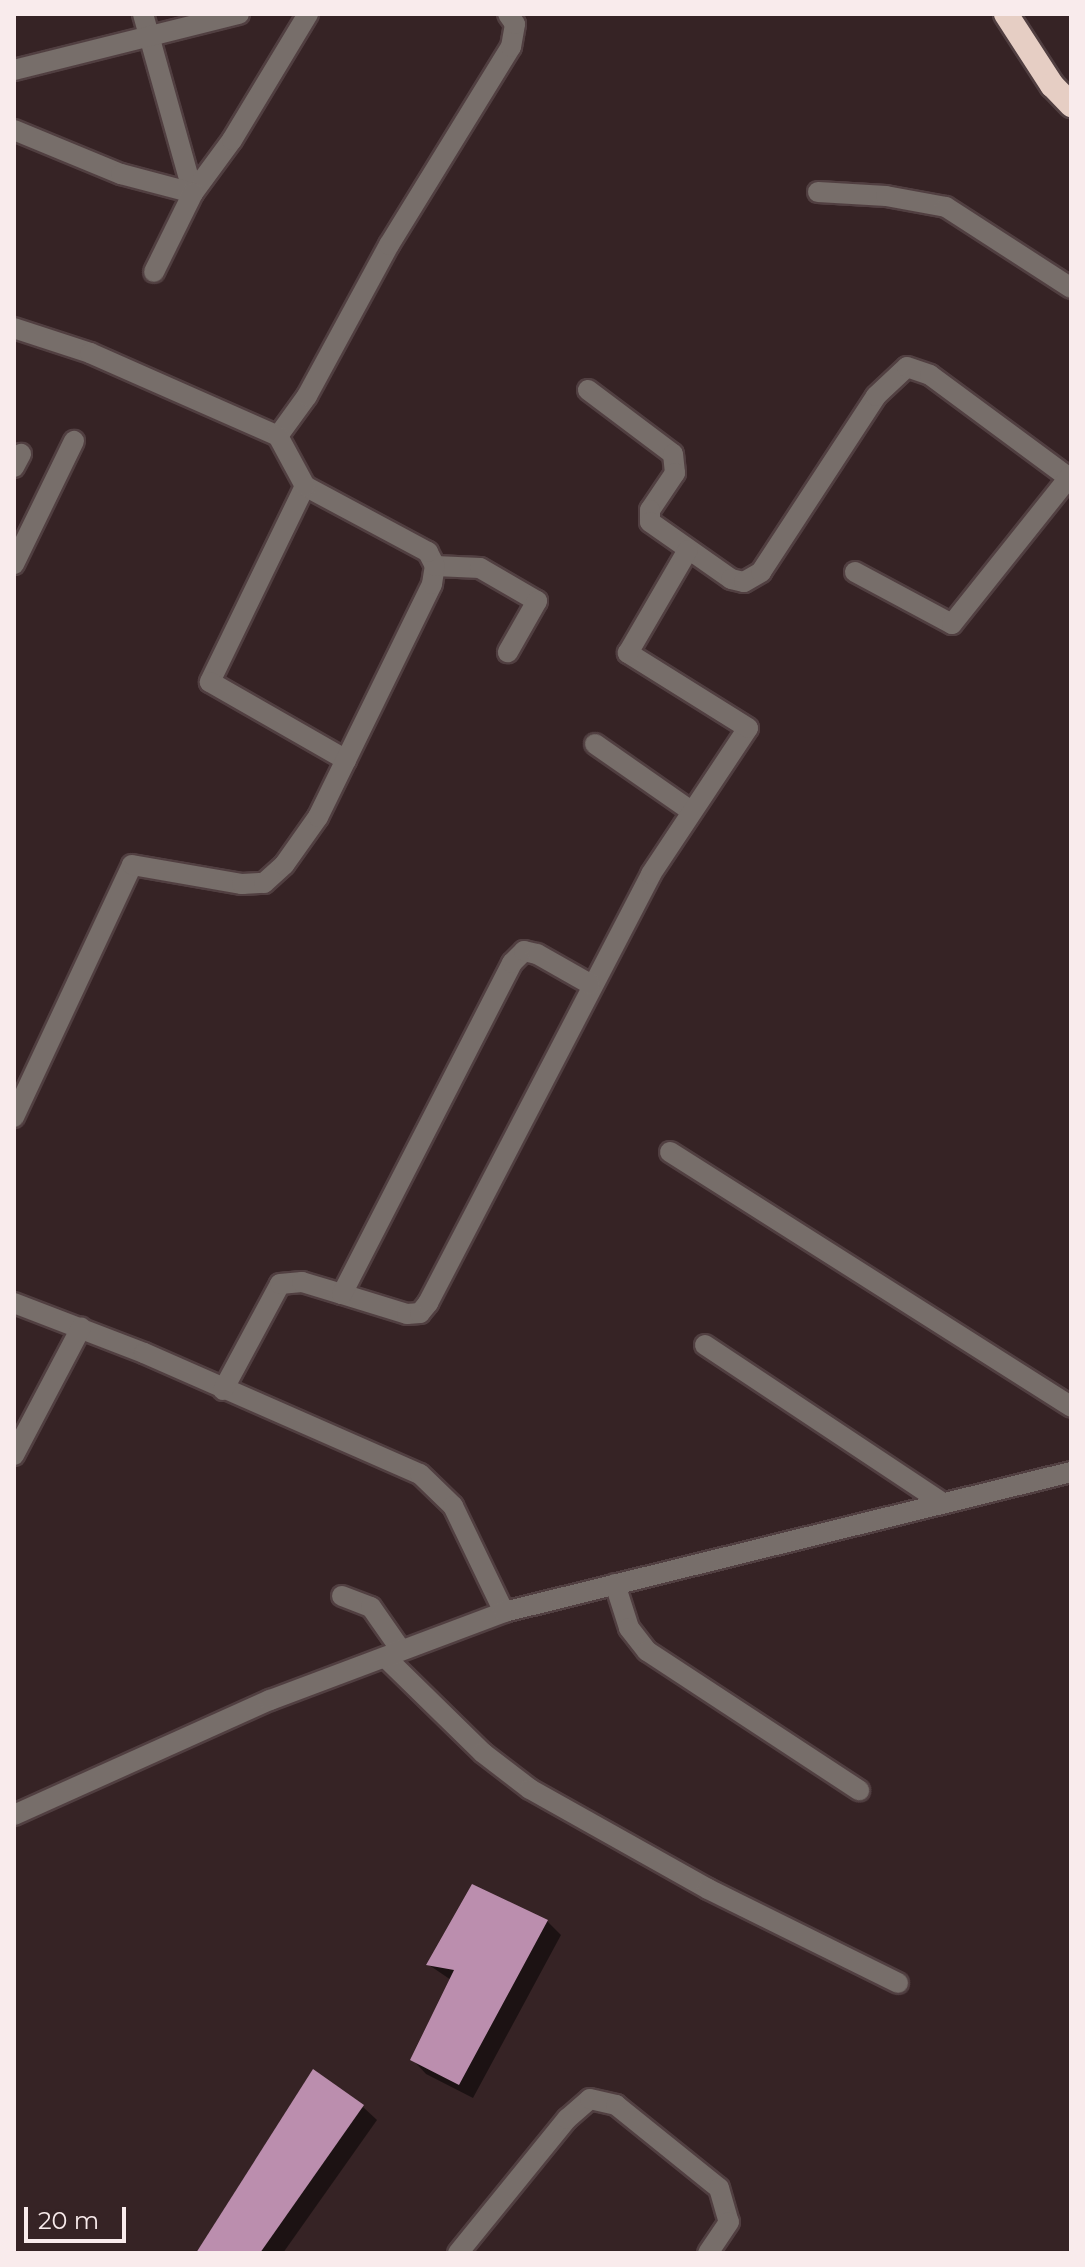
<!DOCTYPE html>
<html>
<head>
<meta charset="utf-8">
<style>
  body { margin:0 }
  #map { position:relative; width:1085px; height:2267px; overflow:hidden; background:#362325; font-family:Montserrat,sans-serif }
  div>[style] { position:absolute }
  .shadow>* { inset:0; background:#0007 }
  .building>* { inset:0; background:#bb8eae }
  .roads { filter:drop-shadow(2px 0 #513f41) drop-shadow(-2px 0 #513f41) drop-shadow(0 2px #513f41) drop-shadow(0 -2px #513f41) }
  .minor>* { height:20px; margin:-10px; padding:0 10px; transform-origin:10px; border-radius:10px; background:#776e6a }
  .highway>* { height:24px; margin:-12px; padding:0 12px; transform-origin:12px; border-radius:12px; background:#e6cec4 }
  span { translate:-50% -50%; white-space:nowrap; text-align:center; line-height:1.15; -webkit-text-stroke:8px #362325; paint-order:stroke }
  .frame { position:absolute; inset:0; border:16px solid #f9ebec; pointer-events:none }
  .scale { position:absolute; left:24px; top:2207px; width:102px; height:36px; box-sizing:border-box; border:4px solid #f9ebec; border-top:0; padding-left:10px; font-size:24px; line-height:28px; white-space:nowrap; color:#f9ebec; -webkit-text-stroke:6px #362325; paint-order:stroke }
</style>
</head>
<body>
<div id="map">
  <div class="shadow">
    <div style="clip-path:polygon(547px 1921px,561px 1935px,473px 2098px,426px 2074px,413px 2060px,451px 1980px,429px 1965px)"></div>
    <div style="clip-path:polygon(363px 2107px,377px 2120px,283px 2253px,199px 2253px)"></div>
  </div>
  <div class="building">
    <div style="clip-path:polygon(472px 1884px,548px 1920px,459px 2085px,410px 2060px,454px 1970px,426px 1965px)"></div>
    <div style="clip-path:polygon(313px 2069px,364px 2105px,260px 2253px,196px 2253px)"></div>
  </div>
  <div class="roads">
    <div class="minor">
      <div style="left:143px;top:14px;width:186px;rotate:74.4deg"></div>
      <div style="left:193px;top:193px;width:66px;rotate:-53.7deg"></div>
      <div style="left:232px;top:140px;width:147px;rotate:-58.9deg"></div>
      <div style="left:14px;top:70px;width:232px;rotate:-14deg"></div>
      <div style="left:14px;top:130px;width:116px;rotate:22.4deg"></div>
      <div style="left:121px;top:174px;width:74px;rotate:14.8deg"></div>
      <div style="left:193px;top:193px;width:88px;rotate:116.3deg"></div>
      <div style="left:818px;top:192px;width:68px;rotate:3.4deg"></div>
      <div style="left:886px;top:196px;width:61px;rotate:10.4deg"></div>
      <div style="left:946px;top:207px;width:149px;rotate:32.9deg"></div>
      <div style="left:14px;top:328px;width:80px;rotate:18.2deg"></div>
      <div style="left:90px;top:353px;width:206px;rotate:23.8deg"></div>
      <div style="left:278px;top:436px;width:49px;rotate:-54.1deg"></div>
      <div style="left:307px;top:396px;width:172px;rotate:-61.5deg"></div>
      <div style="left:389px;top:245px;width:233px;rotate:-58.4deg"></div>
      <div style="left:511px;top:47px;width:23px;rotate:-80deg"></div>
      <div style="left:515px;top:24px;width:12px;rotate:-125deg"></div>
      <div style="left:588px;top:390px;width:106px;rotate:37deg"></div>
      <div style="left:673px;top:454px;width:19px;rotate:84deg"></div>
      <div style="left:675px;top:473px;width:45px;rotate:124deg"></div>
      <div style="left:650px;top:510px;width:12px;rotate:90deg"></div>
      <div style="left:650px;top:522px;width:99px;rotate:35.1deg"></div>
      <div style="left:731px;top:579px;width:13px;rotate:13deg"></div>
      <div style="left:744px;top:582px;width:20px;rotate:-30deg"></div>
      <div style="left:761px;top:572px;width:210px;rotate:-56.8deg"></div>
      <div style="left:876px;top:396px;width:42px;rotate:-43.1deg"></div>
      <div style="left:907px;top:367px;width:24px;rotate:19deg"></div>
      <div style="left:930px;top:375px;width:173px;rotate:36.5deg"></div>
      <div style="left:14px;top:467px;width:15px;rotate:-62deg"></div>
      <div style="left:305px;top:486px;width:218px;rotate:115.9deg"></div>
      <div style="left:210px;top:682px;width:157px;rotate:29.8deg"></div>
      <div style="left:14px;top:564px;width:137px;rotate:-64deg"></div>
      <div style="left:435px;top:566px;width:45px;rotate:2.5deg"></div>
      <div style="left:480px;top:568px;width:66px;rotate:30.1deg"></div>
      <div style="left:537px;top:601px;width:59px;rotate:119.6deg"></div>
      <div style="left:855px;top:572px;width:110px;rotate:28.2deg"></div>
      <div style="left:952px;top:624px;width:191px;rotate:-51.4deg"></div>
      <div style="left:595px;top:744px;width:117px;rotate:34.9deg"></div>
      <div style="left:14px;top:1117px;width:278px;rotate:-64.9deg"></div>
      <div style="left:132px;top:865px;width:112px;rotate:9.8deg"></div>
      <div style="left:242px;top:884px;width:22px;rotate:-3deg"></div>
      <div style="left:264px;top:883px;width:27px;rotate:-42deg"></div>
      <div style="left:284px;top:865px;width:59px;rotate:-54.7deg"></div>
      <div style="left:318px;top:817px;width:259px;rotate:-63.9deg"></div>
      <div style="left:432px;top:584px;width:18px;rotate:-81deg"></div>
      <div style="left:435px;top:566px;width:16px;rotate:-117deg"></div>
      <div style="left:428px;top:552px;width:140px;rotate:-151.8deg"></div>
      <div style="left:305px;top:486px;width:57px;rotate:-118.4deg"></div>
      <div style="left:670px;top:1152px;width:475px;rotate:32.4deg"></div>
      <div style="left:342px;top:1294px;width:68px;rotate:17.1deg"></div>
      <div style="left:407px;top:1314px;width:13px;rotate:-4deg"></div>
      <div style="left:420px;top:1313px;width:13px;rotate:-51deg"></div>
      <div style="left:428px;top:1303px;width:483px;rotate:-62.5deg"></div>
      <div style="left:651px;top:874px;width:175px;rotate:-56.4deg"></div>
      <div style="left:748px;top:728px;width:142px;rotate:-148deg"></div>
      <div style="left:628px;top:653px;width:119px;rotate:-59.8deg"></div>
      <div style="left:14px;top:1303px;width:139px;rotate:21deg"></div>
      <div style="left:144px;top:1353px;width:301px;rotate:23.7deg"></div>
      <div style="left:420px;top:1474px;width:46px;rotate:44.1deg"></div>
      <div style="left:453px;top:1506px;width:118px;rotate:64.3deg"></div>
      <div style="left:705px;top:1345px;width:286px;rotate:33.6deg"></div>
      <div style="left:223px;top:1390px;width:120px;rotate:-61.7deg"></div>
      <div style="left:280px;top:1284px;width:22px;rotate:-5deg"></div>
      <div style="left:302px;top:1282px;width:42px;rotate:16.7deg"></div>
      <div style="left:342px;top:1294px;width:372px;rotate:-62.8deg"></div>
      <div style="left:512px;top:963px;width:17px;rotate:-45deg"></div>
      <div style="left:524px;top:951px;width:13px;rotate:13deg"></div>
      <div style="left:537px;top:954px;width:61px;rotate:29.5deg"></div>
      <div style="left:14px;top:1455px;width:144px;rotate:-62.2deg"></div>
      <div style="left:615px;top:1584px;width:46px;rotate:72.3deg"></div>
      <div style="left:629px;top:1628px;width:29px;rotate:52deg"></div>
      <div style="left:647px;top:1651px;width:254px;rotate:33.3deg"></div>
      <div style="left:342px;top:1596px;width:31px;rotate:21deg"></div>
      <div style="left:371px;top:1607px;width:52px;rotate:55.1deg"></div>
      <div style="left:386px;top:1658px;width:136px;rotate:44.4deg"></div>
      <div style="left:483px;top:1753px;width:59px;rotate:37.5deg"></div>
      <div style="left:530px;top:1789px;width:204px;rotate:29.3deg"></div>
      <div style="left:708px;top:1889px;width:212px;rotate:26.3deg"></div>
      <div style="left:14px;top:1815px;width:281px;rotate:-24.2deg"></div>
      <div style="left:270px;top:1700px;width:250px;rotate:-20.6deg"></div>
      <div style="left:504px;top:1612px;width:584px;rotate:-13.87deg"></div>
      <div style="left:458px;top:2253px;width:173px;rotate:-50.9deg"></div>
      <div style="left:567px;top:2119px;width:30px;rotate:-41deg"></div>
      <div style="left:590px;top:2099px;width:27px;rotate:13deg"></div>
      <div style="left:616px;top:2105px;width:132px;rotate:38.9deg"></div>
      <div style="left:719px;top:2188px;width:35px;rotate:74deg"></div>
      <div style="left:729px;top:2222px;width:37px;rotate:124deg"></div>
    </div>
    <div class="highway">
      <div style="left:1006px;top:14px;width:85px;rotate:57.1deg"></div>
      <div style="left:1052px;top:85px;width:28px;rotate:46deg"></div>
    </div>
  </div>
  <div class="frame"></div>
  <div class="scale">20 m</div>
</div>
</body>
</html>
